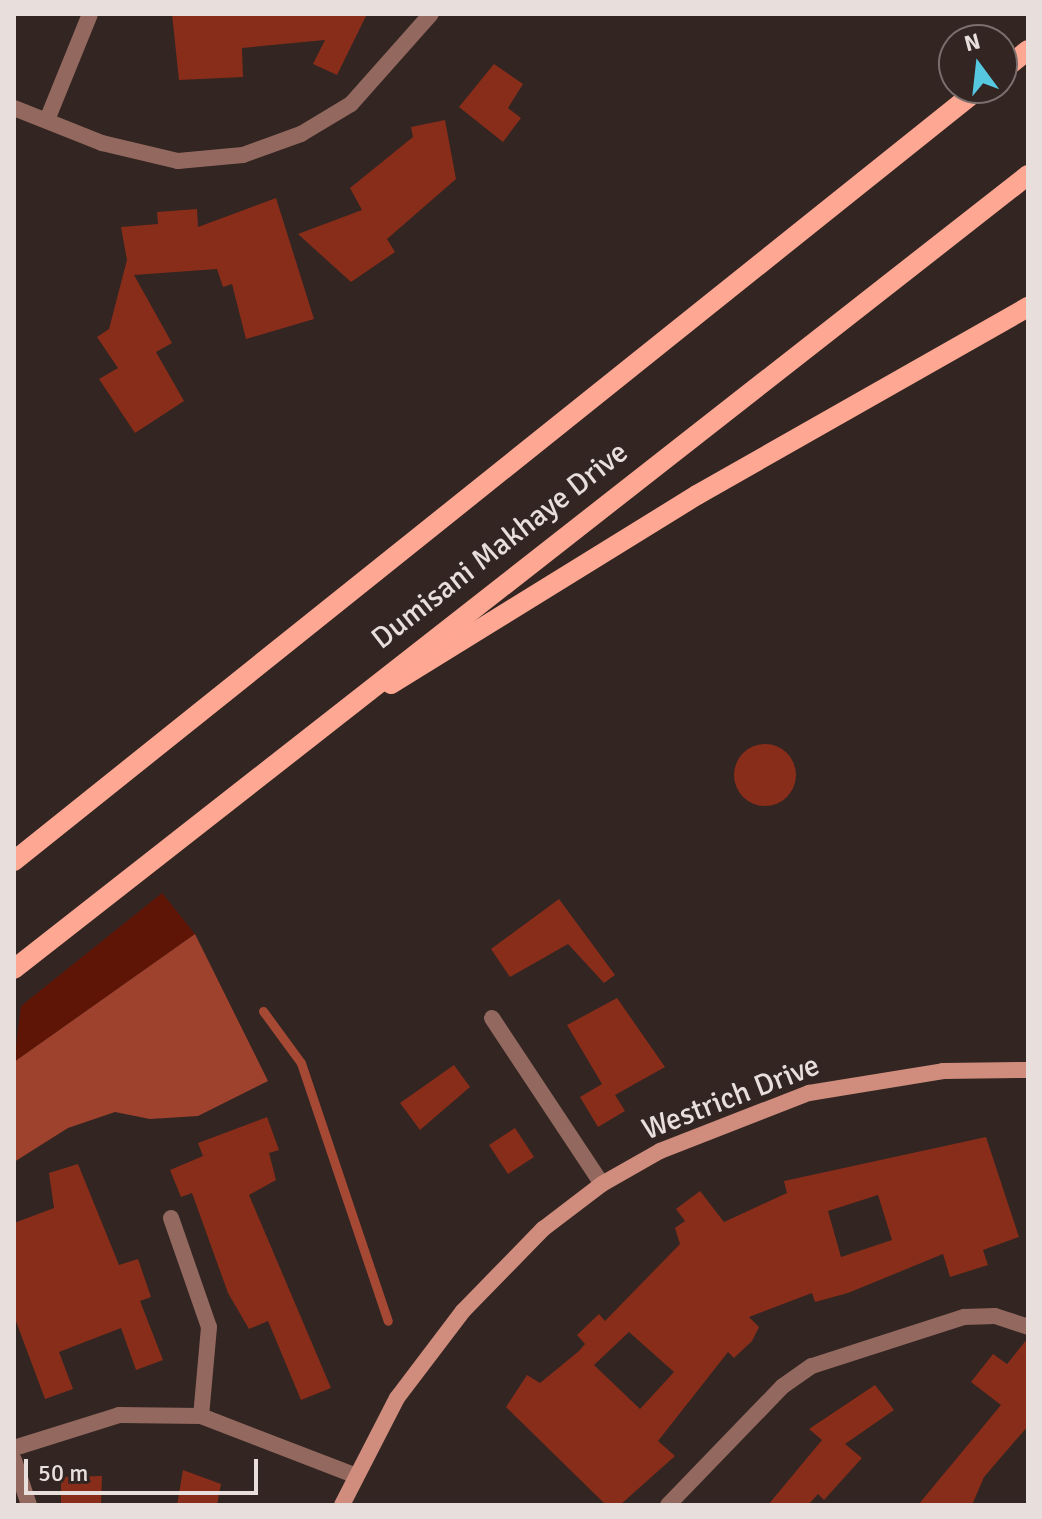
<!DOCTYPE html>
<html>
<head>
<meta charset="utf-8">
<style>
  body { margin:0 }
  #map { position:relative; width:1042px; height:1519px; overflow:hidden; background:#322522; font-family:Signika,sans-serif }
  div>[style] { position:absolute }
  .green>* { inset:0; background:#5f1505 }
  .forest>* { inset:0; background:#9e412d }
  .stream>* { height:9px; margin:-4.5px; padding:0 4.5px; transform-origin:4.5px; border-radius:4.5px; background:#a54834 }
  .building>* { inset:0; background:#882d1a }
  .round { border-radius:50% }
  .street>* { height:16px; margin:-8px; padding:0 8px; transform-origin:8px; border-radius:8px; background:#93685e }
  .secondary>* { height:16px; margin:-8px; padding:0 8px; transform-origin:8px; border-radius:8px; background:#d08c7c }
  .primary>* { height:20px; margin:-10px; padding:0 10px; transform-origin:10px; border-radius:10px; background:#fea792 }
  span { translate:-50% -50%; white-space:nowrap; text-align:center; line-height:1.15; -webkit-text-stroke:7px #322522; paint-order:stroke }
  .street-label { font-size:30px; color:#e8dfdd }
  .frame { position:absolute; inset:0; border:16px solid #e8dfdd; pointer-events:none }
  .north { position:absolute; left:938px; top:24px; width:80px; height:80px; box-sizing:border-box; background:#322522; border:2px solid #7b6f6d; border-radius:50%; rotate:345deg; font-size:22px; font-weight:700; line-height:32px; text-align:center; color:#e8dfdd }
  .north::after { content:''; display:block; margin:auto; width:28px; height:36px; background:#56c9e1; clip-path:polygon(50% 0,100% 100%,50% 72%,0 100%) }
  .scale { position:absolute; left:24px; top:1459px; width:234px; height:36px; box-sizing:border-box; border:4px solid #e8dfdd; border-top:0; padding-left:10px; font-size:24px; line-height:28px; white-space:nowrap; color:#e8dfdd; -webkit-text-stroke:6px #322522; paint-order:stroke }
</style>
</head>
<body>
<div id="map">
  <div class="green">
    <div style="clip-path:polygon(162px 893px,195px 934px,14px 1062px,21px 1006px)"></div>
  </div>
  <div class="forest">
    <div style="clip-path:polygon(195px 934px,268px 1081px,198px 1116px,150px 1119px,115px 1112px,68px 1128px,14px 1162px,14px 1062px)"></div>
  </div>
  <div class="stream">
    <div style="left:263px;top:1011px;width:64px;rotate:53.8deg"></div>
    <div style="left:301px;top:1063px;width:272px;rotate:71.4deg"></div>
  </div>
  <div class="building">
    <div style="clip-path:polygon(172px 14px,367px 14px,337px 75px,313px 64px,325px 40px,242px 48px,243px 77px,179px 80px)"></div>
    <div style="clip-path:polygon(494px 64px,523px 84px,508px 108px,521px 118px,503px 142px,459px 107px)"></div>
    <div style="clip-path:polygon(445px 120px,456px 179px,387px 239px,395px 252px,351px 282px,298px 234px,362px 210px,350px 188px,413px 137px,411px 127px)"></div>
    <div style="clip-path:polygon(276px 198px,314px 319px,246px 339px,232px 284px,223px 287px,217px 269px,134px 275px,172px 343px,156px 352px,184px 401px,135px 433px,99px 379px,118px 368px,97px 337px,109px 329px,127px 260px,121px 227px,158px 224px,157px 212px,197px 209px,198px 227px)"></div>
    <div class="round" style="left:734px;top:744px;width:62px;height:62px"></div>
    <div style="clip-path:polygon(559px 899px,615px 975px,604px 983px,568px 944px,510px 977px,491px 949px)"></div>
    <div style="clip-path:polygon(617px 998px,665px 1067px,615px 1095px,625px 1111px,598px 1127px,580px 1097px,602px 1084px,567px 1025px)"></div>
    <div style="clip-path:polygon(454px 1065px,470px 1087px,420px 1130px,400px 1103px)"></div>
    <div style="clip-path:polygon(267px 1117px,279px 1150px,269px 1153px,276px 1180px,249px 1195px,331px 1388px,301px 1400px,268px 1321px,249px 1329px,228px 1293px,192px 1193px,181px 1197px,170px 1170px,203px 1156px,198px 1143px)"></div>
    <div style="clip-path:polygon(515px 1128px,534px 1157px,508px 1174px,489px 1145px)"></div>
    <div style="clip-path:polygon(evenodd,986px 1137px,1019px 1237px,983px 1250px,988px 1265px,950px 1277px,943px 1254px,848px 1293px,815px 1302px,812px 1293px,749px 1317px,759px 1327px,752px 1341px,734px 1358px,728px 1352px,658px 1441px,675px 1456px,620px 1505px,606px 1505px,506px 1407px,527px 1375px,540px 1383px,579px 1351px,585px 1344px,577px 1335px,599px 1314px,605px 1321px,680px 1244px,675px 1228px,685px 1221px,676px 1209px,700px 1191px,724px 1222px,787px 1193px,784px 1181px,986px 1137px,878px 1195px,892px 1240px,841px 1257px,828px 1211px,878px 1195px,986px 1137px,629px 1332px,674px 1372px,640px 1409px,594px 1365px,629px 1332px)"></div>
    <div style="clip-path:polygon(78px 1164px,119px 1265px,138px 1259px,151px 1297px,140px 1301px,163px 1360px,136px 1370px,121px 1328px,59px 1352px,73px 1389px,45px 1399px,14px 1316px,14px 1223px,54px 1208px,49px 1173px)"></div>
    <div style="clip-path:polygon(1028px 1338px,1028px 1426px,984px 1477px,972px 1505px,918px 1505px,1001px 1405px,971px 1382px,993px 1354px,1007px 1364px)"></div>
    <div style="clip-path:polygon(875px 1385px,894px 1410px,845px 1444px,862px 1458px,824px 1500px,818px 1494px,808px 1505px,768px 1505px,822px 1440px,809px 1429px)"></div>
    <div style="clip-path:polygon(183px 1470px,221px 1484px,217px 1505px,177px 1505px)"></div>
    <div style="clip-path:polygon(102px 1476px,101px 1505px,61px 1505px,61px 1477px)"></div>
  </div>
  <div class="street">
    <div style="left:14px;top:108px;width:95px;rotate:21.7deg"></div>
    <div style="left:102px;top:143px;width:78px;rotate:13.3deg"></div>
    <div style="left:178px;top:161px;width:65px;rotate:-5.3deg"></div>
    <div style="left:243px;top:155px;width:62px;rotate:-19.9deg"></div>
    <div style="left:301px;top:134px;width:58px;rotate:-31deg"></div>
    <div style="left:351px;top:104px;width:120px;rotate:-48.4deg"></div>
    <div style="left:47px;top:120px;width:114px;rotate:-67.9deg"></div>
    <div style="left:492px;top:1018px;width:199px;rotate:56.5deg"></div>
    <div style="left:171px;top:1218px;width:115px;rotate:70.8deg"></div>
    <div style="left:209px;top:1327px;width:89px;rotate:95.1deg"></div>
    <div style="left:14px;top:1448px;width:110px;rotate:-17.4deg"></div>
    <div style="left:119px;top:1415px;width:82px;rotate:0.7deg"></div>
    <div style="left:201px;top:1416px;width:164px;rotate:21.1deg"></div>
    <div style="left:14px;top:1460px;width:47px;rotate:71.6deg"></div>
    <div style="left:668px;top:1505px;width:165px;rotate:-46deg"></div>
    <div style="left:783px;top:1386px;width:35px;rotate:-35deg"></div>
    <div style="left:812px;top:1366px;width:160px;rotate:-17.9deg"></div>
    <div style="left:964px;top:1317px;width:31px;rotate:-2deg"></div>
    <div style="left:995px;top:1316px;width:35px;rotate:18deg"></div>
  </div>
  <div class="secondary">
    <div style="left:342px;top:1505px;width:120px;rotate:-62.8deg"></div>
    <div style="left:397px;top:1398px;width:109px;rotate:-52.8deg"></div>
    <div style="left:463px;top:1311px;width:115px;rotate:-45.7deg"></div>
    <div style="left:543px;top:1229px;width:74px;rotate:-37.3deg"></div>
    <div style="left:602px;top:1184px;width:67px;rotate:-29.6deg"></div>
    <div style="left:660px;top:1151px;width:160px;rotate:-21.3deg"></div>
    <div style="left:809px;top:1093px;width:136px;rotate:-9.3deg"></div>
    <div style="left:943px;top:1071px;width:85px;rotate:-0.7deg"></div>
  </div>
  <div class="primary">
    <div style="left:1002px;top:71px;width:33px;rotate:-39deg"></div>
    <div style="left:391px;top:684px;width:360px;rotate:-31.7deg"></div>
    <div style="left:697px;top:495px;width:381px;rotate:-29.6deg"></div>
    <div style="left:14px;top:861px;width:1237px;rotate:-38.67deg"></div>
    <div style="left:14px;top:969px;width:1288px;rotate:-38.06deg"></div>
  </div>
  <div class="street-label">
    <span style="left:500px;top:546px;rotate:-38deg">Dumisani Makhaye Drive</span>
    <span style="left:731px;top:1098px;rotate:-21deg">Westrich Drive</span>
  </div>
  <div class="frame"></div>
  <div class="north">N</div>
  <div class="scale">50 m</div>
</div>
</body>
</html>
